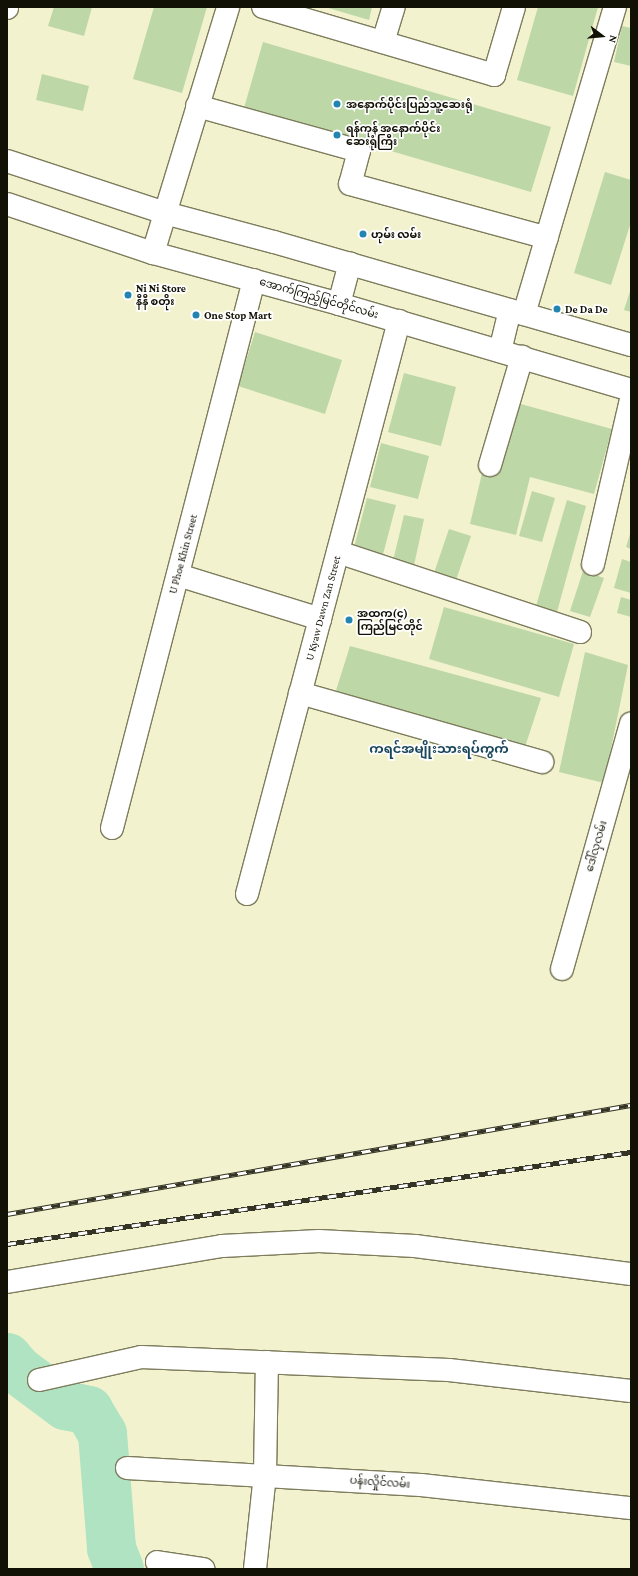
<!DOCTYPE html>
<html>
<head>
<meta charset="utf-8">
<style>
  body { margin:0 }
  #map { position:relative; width:638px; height:1576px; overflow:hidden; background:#f3f2cf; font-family:"Crimson Pro","Noto Sans Myanmar",serif }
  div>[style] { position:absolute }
  .river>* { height:49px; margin:-24.5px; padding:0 24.5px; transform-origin:24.5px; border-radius:24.5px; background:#afe3c2 }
  .building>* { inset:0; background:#bdd7a7 }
  .roads { filter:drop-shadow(1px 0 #7d7c5c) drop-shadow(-1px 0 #7d7c5c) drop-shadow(0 1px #7d7c5c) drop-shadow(0 -1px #7d7c5c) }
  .minor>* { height:22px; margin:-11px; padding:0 11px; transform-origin:11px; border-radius:11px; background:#fff }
  .major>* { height:22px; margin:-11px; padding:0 11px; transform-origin:11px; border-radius:11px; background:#fff }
  .rail>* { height:4.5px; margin-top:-2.25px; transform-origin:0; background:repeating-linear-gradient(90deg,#fff 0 9px,#343324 0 18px); box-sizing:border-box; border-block:1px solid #343324 }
  .dots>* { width:11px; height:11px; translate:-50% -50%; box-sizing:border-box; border:2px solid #fff; border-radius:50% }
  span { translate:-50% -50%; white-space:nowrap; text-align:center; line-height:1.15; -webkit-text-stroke:3.5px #fff; paint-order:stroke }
  .poi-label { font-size:11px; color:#121105; font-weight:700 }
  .left { translate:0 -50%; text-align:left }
  .street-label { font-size:11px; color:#121105 }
  .quarter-label { font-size:13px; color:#1b475c; font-weight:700 }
  .frame { position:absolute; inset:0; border:8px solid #121105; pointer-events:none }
  .north { position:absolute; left:582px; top:16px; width:40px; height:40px; -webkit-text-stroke:3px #fff; paint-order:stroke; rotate:106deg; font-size:11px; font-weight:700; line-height:16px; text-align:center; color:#121105 }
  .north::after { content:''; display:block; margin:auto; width:14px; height:18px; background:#121105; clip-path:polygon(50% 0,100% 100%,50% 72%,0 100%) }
</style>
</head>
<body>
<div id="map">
  <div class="river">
    <div style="left:7px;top:1357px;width:17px;rotate:50deg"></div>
    <div style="left:18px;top:1370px;width:59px;rotate:36.7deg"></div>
    <div style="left:65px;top:1405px;width:24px;rotate:12deg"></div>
    <div style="left:88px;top:1410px;width:27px;rotate:59deg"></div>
    <div style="left:102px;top:1433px;width:115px;rotate:85.5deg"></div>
    <div style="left:111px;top:1548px;width:22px;rotate:69deg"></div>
  </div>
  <div class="building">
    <div style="clip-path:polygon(54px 7px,92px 7px,84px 36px,48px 26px)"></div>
    <div style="clip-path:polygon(154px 7px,207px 7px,182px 93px,133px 79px)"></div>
    <div style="clip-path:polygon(325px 7px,372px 7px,369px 20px)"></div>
    <div style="clip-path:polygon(538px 7px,598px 7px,573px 96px,517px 80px)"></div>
    <div style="clip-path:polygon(622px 26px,631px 28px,631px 66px,614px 62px)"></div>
    <div style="clip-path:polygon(263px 42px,551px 127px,531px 192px,244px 108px)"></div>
    <div style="clip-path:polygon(42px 74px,89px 86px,83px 111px,36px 100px)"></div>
    <div style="clip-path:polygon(605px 172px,631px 180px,631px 222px,611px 285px,574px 273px)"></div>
    <div style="clip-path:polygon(631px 288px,631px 312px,624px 310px)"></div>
    <div style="clip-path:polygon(255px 332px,342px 360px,325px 414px,238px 386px)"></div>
    <div style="clip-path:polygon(404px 373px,456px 387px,441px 446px,388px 432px)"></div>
    <div style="clip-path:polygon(517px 403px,612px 429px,594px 494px,530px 477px,516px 535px,470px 524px,484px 465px)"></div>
    <div style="clip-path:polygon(381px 443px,429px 456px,418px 499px,370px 487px)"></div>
    <div style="clip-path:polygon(532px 491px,555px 498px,542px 542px,519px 536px)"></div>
    <div style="clip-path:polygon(367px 498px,396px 505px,381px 562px,352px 555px)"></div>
    <div style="clip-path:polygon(567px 500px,586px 506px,557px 612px,536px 606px)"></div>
    <div style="clip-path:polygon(404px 515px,424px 519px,413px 570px,392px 565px)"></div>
    <div style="clip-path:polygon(449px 529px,471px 536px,456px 580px,434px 573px)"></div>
    <div style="clip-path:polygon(631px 531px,631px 549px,626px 547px)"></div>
    <div style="clip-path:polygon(622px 559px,631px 562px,631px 593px,614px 588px)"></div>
    <div style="clip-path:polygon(583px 571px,604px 578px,590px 617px,570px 611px)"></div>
    <div style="clip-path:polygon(621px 597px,631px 600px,631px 617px,617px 613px)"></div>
    <div style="clip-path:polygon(444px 607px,574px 644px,559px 697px,429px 659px)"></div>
    <div style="clip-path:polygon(350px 646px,541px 698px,522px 756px,334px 697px)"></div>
    <div style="clip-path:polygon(585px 652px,628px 665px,604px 783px,559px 772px)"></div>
  </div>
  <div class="roads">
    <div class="minor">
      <div style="left:263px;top:7px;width:241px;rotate:16.4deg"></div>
      <div style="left:494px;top:75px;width:71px;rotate:-73.6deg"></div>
      <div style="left:7px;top:8px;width:1px;rotate:-90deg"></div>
      <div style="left:383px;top:42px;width:37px;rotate:-73deg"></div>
      <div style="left:197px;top:106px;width:168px;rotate:15.5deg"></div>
      <div style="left:359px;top:151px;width:34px;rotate:105deg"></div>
      <div style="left:350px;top:184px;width:204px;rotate:15.3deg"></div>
      <div style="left:153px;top:253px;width:257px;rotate:-73deg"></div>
      <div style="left:524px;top:314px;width:320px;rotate:-73.5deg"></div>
      <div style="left:490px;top:465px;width:113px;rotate:-73.5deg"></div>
      <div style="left:338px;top:552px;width:255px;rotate:18.3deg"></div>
      <div style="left:593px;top:564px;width:169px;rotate:-77deg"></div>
      <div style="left:178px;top:575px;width:149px;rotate:17.2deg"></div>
      <div style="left:300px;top:693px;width:252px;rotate:15.9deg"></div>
      <div style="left:112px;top:828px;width:566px;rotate:-75.47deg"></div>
      <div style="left:247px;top:894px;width:593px;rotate:-75.14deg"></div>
      <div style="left:562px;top:969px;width:255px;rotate:-74.3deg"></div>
      <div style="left:7px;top:1282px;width:218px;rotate:-9.5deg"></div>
      <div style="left:222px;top:1246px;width:97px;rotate:-3deg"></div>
      <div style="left:319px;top:1241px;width:96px;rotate:3deg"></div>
      <div style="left:415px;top:1246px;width:218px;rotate:7.4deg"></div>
      <div style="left:39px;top:1380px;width:105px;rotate:-12.7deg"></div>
      <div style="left:141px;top:1357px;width:308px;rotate:2.4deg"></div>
      <div style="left:449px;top:1370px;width:183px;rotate:6.6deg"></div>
      <div style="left:127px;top:1468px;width:294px;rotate:3.3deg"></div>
      <div style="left:421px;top:1485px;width:211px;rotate:6.3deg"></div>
      <div style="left:157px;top:1562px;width:47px;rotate:8.7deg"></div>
      <div style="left:255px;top:1569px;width:96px;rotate:-84deg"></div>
      <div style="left:265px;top:1474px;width:112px;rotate:-89deg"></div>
    </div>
    <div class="major">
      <div style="left:7px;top:161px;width:166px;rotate:18.2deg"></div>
      <div style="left:165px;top:213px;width:113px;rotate:14.9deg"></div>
      <div style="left:274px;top:242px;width:372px;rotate:16.1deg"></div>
      <div style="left:7px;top:204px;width:154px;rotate:18.6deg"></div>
      <div style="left:153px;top:253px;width:193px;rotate:15.3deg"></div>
      <div style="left:339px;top:304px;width:304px;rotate:16.4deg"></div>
      <div style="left:339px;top:304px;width:42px;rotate:-75deg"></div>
      <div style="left:500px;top:351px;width:42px;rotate:-76.3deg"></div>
    </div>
  </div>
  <div class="rail">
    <div style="left:7px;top:1214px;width:633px;rotate:-9.91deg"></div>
    <div style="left:7px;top:1244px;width:631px;rotate:-8.39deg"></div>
  </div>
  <div class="dots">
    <div style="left:337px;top:104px;background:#2285af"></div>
    <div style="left:337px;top:135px;background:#2285af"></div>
    <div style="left:363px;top:234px;background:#2285af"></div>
    <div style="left:128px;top:295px;background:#2285af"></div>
    <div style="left:557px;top:309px;background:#2285af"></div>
    <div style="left:196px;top:315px;background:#2285af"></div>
    <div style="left:349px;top:620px;background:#2285af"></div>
  </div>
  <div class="poi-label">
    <span class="left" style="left:346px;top:104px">အနောက်ပိုင်းပြည်သူ့ဆေးရုံ</span>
    <span class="left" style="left:346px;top:135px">ရန်ကုန် အနောက်ပိုင်း<br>ဆေးရုံကြီး</span>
    <span class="left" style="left:371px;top:234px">ဟုမ်း လမ်း</span>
    <span class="left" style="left:136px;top:295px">Ni Ni Store<br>နီနီ စတိုး</span>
    <span class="left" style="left:565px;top:309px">De Da De</span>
    <span class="left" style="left:204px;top:315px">One Stop Mart</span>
    <span class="left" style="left:357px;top:620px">အထက(၄)<br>ကြည်မြင်တိုင်</span>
  </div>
  <div class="street-label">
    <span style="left:319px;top:298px;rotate:16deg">အောက်ကြည့်မြင်တိုင်လမ်း</span>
    <span style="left:183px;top:554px;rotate:-75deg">U Phoe Khin Street</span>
    <span style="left:323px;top:608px;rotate:-75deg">U Kyaw Dawn Zan Street</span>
    <span style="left:596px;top:846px;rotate:-74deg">ဒေါ်လှလမ်း</span>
    <span style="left:380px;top:1482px;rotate:4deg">ပန်းလှိုင်လမ်း</span>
  </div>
  <div class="quarter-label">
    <span style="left:439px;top:749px">ကရင်အမျိုးသားရပ်ကွက်</span>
  </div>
  <div class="frame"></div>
  <div class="north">N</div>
</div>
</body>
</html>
